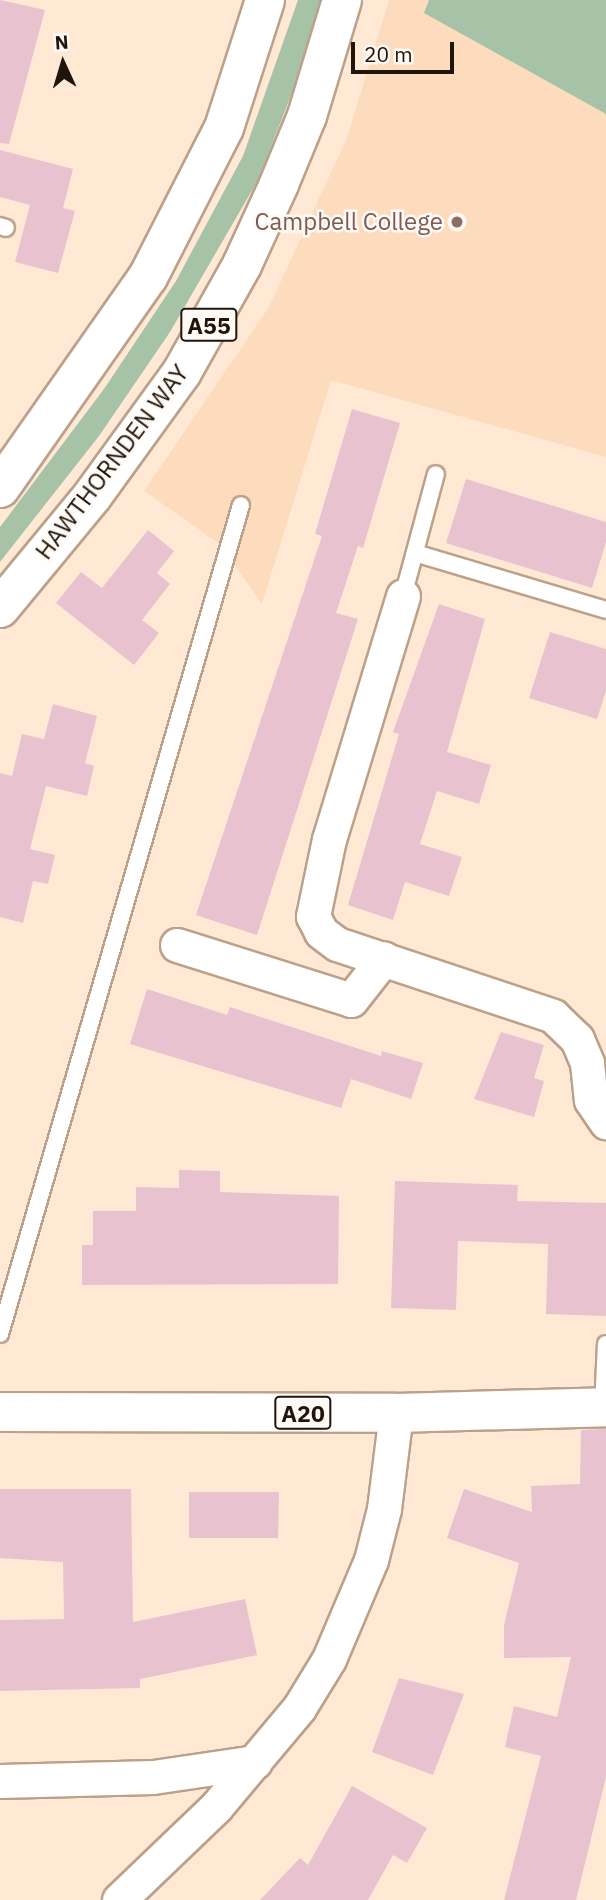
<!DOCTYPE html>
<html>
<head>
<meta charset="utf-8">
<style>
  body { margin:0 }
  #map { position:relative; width:606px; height:1900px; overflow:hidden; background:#ffe8d4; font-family:"IBM Plex Sans",sans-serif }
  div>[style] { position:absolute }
  .built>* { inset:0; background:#fddcbd }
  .green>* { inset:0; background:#a6c3a7 }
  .building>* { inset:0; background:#e8c3cf }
  .roads { filter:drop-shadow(2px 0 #bba189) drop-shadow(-2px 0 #bba189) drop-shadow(0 2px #bba189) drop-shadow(0 -2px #bba189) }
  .lane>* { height:16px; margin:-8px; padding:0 8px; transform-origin:8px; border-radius:8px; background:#fff }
  .street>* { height:33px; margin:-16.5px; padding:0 16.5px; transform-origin:16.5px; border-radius:16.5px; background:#fff }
  .highway>* { height:38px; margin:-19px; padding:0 19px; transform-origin:19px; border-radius:19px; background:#fff }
  .dots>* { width:19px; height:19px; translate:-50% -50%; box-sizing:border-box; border:4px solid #fef9f4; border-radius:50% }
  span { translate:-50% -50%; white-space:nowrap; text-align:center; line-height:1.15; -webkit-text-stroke:5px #fef9f4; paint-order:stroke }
  .shield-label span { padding:2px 5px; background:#fef9f4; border:2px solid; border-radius:5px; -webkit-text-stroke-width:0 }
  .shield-label { font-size:23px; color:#1f150c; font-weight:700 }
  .education-label { font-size:24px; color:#785e54 }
  .right { translate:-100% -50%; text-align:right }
  .street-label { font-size:24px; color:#1f150c }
  .north { position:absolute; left:28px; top:28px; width:70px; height:70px; -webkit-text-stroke:5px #fef9f4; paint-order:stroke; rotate:356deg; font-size:19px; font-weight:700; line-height:28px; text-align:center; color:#1f150c }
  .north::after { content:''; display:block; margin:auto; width:24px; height:32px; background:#1f150c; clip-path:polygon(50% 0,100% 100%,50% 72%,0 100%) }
  .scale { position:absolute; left:351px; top:42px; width:103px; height:32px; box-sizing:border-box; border:4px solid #1f150c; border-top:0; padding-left:9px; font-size:21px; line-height:24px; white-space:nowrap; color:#1f150c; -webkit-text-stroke:5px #fef9f4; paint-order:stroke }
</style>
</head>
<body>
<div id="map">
  <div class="built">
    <div style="clip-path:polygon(389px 0,606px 0,606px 457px,331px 380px,262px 604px,220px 544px,144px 491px,269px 307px,347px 138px)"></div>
  </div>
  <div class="green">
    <div style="clip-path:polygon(298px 0,321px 0,295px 85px,258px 180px,170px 332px,99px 436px,0 562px,0 527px,104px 389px,176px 281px,243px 156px)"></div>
    <div style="clip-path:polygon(429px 0,606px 0,606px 114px,424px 13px)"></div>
  </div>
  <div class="building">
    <div style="clip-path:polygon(0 0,45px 10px,9px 144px,0 143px)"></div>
    <div style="clip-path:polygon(0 150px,73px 169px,63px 208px,75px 211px,58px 273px,15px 262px,30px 205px,0 197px)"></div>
    <div style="clip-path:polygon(352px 409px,400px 423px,363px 548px,358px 546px,336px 613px,358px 619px,257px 935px,196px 915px,322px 536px,315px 534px)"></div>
    <div style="clip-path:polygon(466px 479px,606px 522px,606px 542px,592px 588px,446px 543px)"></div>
    <div style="clip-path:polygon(148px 530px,174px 551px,157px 573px,170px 584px,142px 620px,159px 633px,134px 665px,56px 603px,81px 572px,102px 588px)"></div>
    <div style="clip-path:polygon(439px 604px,485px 619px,447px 752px,491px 765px,479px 804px,437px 791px,420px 844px,462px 857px,449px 896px,405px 882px,393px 920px,348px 905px,399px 734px,393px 732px)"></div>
    <div style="clip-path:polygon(550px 632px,606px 649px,606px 691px,597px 719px,529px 698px)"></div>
    <div style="clip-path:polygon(53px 704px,97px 716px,85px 763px,94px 766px,87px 796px,46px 786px,30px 849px,55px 855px,48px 884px,33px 881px,23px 923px,0 917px,0 773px,12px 776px,22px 734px,44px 739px)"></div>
    <div style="clip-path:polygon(147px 989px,227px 1015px,230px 1007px,381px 1056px,382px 1051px,423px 1063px,411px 1099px,351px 1079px,341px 1108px,130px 1044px)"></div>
    <div style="clip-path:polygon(501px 1032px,544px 1045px,534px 1078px,544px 1081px,534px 1117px,474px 1099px)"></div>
    <div style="clip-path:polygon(179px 1170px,220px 1171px,220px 1192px,339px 1196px,338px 1284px,82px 1285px,82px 1245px,93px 1245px,93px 1211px,136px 1211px,136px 1187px,179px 1188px)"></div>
    <div style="clip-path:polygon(395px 1181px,518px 1185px,517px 1201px,606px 1203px,606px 1316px,546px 1314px,548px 1244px,458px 1241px,456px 1310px,391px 1308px)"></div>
    <div style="clip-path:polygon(606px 1429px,606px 1777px,576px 1900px,504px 1900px,541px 1756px,505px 1747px,514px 1706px,557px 1717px,571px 1657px,504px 1658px,504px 1625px,519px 1563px,447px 1538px,464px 1489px,532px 1512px,531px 1486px,580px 1484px,581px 1430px)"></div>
    <div style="clip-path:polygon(0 1489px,131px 1489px,133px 1622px,245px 1599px,257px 1655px,140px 1679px,140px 1688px,0 1691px,0 1620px,64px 1619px,63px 1562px,0 1558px)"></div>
    <div style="clip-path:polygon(189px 1492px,279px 1492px,278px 1538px,189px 1538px)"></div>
    <div style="clip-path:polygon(399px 1678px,464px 1694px,433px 1775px,372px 1752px)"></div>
    <div style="clip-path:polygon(352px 1786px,427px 1828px,407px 1863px,393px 1855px,368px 1900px,260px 1900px,300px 1858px,308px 1865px)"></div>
  </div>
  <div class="roads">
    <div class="lane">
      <div style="left:0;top:226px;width:6px;rotate:18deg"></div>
      <div style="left:415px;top:553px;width:199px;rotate:16.6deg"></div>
      <div style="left:403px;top:596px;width:126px;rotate:-74.9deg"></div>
      <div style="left:0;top:1334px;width:863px;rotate:-73.79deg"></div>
      <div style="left:603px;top:1407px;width:63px;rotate:-87.3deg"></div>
    </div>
    <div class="street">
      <div style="left:403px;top:596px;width:254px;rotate:106.9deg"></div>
      <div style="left:329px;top:839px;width:79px;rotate:101.7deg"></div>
      <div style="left:313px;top:916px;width:18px;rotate:63deg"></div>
      <div style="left:321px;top:932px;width:20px;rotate:37deg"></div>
      <div style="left:337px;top:944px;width:228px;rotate:18.4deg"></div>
      <div style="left:553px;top:1016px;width:33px;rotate:44deg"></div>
      <div style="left:577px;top:1039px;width:26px;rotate:67deg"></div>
      <div style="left:587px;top:1063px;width:37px;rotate:84deg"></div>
      <div style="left:591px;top:1100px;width:27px;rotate:56deg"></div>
      <div style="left:177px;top:945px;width:182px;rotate:17.5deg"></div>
      <div style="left:351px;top:1000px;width:53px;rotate:-51.8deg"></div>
      <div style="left:0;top:1781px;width:153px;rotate:-1.5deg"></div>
      <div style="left:153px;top:1777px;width:103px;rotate:-8.4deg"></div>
      <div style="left:119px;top:1900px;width:134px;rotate:-43.8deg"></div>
      <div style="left:216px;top:1807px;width:129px;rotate:-50deg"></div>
      <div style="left:299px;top:1708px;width:57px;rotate:-58.5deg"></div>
      <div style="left:329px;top:1659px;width:108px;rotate:-67deg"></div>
      <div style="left:371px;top:1560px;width:53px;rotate:-75.7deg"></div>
      <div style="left:384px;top:1509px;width:97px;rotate:-82.9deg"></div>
    </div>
    <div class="highway">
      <div style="left:0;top:488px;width:258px;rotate:-55deg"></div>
      <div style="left:148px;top:277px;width:167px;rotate:-63deg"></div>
      <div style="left:224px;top:128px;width:134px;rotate:-72.2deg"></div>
      <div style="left:0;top:608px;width:146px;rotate:-50.5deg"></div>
      <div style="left:93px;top:495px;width:152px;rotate:-54.1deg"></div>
      <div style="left:182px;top:372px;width:123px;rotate:-60.7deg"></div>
      <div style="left:242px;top:265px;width:89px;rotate:-65.4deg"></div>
      <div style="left:279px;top:184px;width:74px;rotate:-67.6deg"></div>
      <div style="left:307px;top:116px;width:121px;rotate:-73.2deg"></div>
      <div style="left:0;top:1412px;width:396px;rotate:0.1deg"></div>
      <div style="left:396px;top:1413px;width:210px;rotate:-1.6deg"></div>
    </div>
  </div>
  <div class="dots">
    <div style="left:457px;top:222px;background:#8d6e63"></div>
  </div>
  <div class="shield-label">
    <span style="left:209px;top:325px">A55</span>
    <span style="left:303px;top:1413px">A20</span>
  </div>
  <div class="education-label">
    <span class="right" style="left:443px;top:222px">Campbell College</span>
  </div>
  <div class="street-label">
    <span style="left:112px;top:462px;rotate:-53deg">HAWTHORNDEN WAY</span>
  </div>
  <div class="north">N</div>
  <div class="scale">20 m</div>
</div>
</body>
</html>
